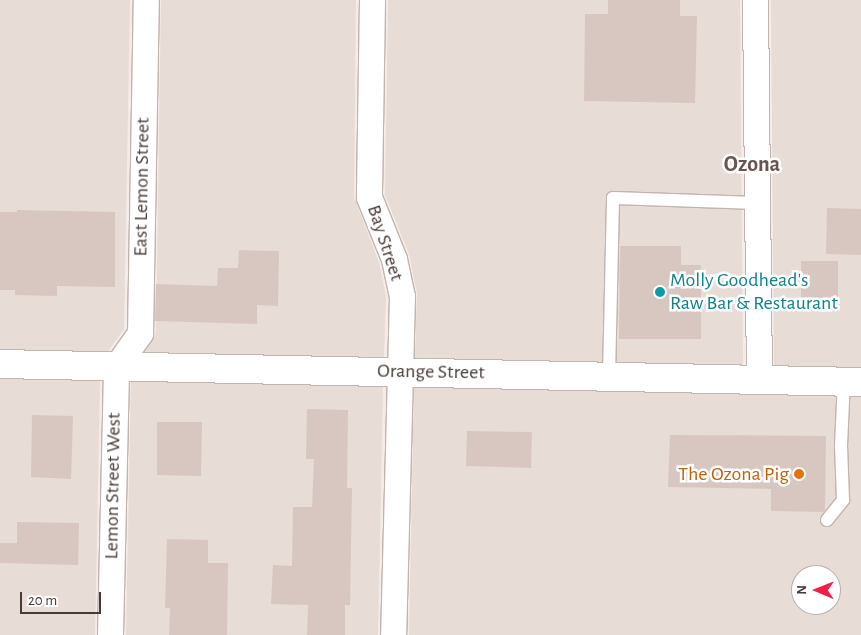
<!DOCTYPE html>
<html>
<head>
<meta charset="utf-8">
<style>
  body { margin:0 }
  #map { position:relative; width:861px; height:635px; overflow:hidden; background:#f4ece8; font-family:"Alegreya Sans",sans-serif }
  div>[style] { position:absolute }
  .residential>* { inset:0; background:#e7dcd6 }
  .building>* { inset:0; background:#d8c7c0 }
  .roads { filter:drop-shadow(1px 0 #c2b4ae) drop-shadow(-1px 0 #c2b4ae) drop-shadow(0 1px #c2b4ae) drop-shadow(0 -1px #c2b4ae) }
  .service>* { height:12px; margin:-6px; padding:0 6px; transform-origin:6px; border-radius:6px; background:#fff }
  .minor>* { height:25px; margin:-12.5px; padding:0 12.5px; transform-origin:12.5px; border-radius:12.5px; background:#fff }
  .tertiary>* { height:28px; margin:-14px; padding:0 14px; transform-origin:14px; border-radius:14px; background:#fff }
  .dots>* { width:14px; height:14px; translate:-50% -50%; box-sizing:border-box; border:2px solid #fff; border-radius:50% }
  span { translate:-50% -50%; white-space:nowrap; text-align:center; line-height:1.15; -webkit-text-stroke:5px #fff; paint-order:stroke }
  .street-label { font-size:20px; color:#473b37 }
  .culture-label { font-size:20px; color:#0d838f }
  .left { translate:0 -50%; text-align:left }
  .food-label { font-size:20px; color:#c56008 }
  .right { translate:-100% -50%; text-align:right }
  .quarter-label { font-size:22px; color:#69554e; font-weight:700 }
  .north { position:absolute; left:791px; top:565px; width:50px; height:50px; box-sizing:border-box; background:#fff; border:1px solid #b5b1af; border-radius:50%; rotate:271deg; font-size:14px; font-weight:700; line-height:20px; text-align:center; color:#473b37 }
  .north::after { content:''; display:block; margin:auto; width:18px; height:22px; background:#f51d46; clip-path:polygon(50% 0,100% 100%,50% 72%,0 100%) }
  .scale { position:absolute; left:20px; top:592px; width:81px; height:22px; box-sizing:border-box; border:2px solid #473b37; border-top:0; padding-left:6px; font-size:15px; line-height:18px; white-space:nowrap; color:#473b37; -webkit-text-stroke:4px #fff; paint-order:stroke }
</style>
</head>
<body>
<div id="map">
  <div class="residential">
    <div style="clip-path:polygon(0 0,130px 0,124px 329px,107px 353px,0 350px)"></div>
    <div style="clip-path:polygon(161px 0,356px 0,354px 197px,379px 263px,386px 296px,384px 357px,144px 354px,156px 333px)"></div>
    <div style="clip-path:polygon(388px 0,740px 0,743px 365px,415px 358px,417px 293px,409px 254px,385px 195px)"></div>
    <div style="clip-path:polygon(771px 0,861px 0,861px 368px,774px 365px)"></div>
    <div style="clip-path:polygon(0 378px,100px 381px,95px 635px,0 635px)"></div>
    <div style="clip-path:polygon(131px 381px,383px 385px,378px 635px,126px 635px)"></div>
    <div style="clip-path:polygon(evenodd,414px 386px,861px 396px,861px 635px,409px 635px,414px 386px,801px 575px,831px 575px,831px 605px,801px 605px,801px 575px)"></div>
  </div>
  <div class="building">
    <div style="clip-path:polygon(608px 0,680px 0,680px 16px,697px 16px,695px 103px,584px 101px,585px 14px,608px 14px)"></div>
    <div style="clip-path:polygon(827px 208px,861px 209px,861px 255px,826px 254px)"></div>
    <div style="clip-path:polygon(17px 210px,115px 212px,115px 287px,57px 286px,57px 296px,15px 295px,15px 290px,0 290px,0 212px,17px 212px)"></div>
    <div style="clip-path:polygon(620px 246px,681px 246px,681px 265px,701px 265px,701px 339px,619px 339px)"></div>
    <div style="clip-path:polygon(239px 250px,279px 251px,278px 306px,257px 305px,257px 324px,155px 321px,156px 284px,217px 286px,218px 268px,238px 268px)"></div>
    <div style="clip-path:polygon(801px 261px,838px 261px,838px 311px,801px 311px)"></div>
    <div style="clip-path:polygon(307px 409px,348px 410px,347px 488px,352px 488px,350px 605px,345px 605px,345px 635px,307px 635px,308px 605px,271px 604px,273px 565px,292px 566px,293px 507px,312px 507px,314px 459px,306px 459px)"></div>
    <div style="clip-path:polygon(32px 415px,73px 416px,71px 479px,31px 477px)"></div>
    <div style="clip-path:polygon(157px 422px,202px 422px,201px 476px,157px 475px)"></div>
    <div style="clip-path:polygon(467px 431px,532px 432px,531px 468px,466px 466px)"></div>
    <div style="clip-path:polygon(670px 435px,826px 436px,825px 510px,823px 512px,771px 511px,771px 489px,668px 487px)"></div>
    <div style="clip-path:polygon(17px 522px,79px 523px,78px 565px,0 563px,0 543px,17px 543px)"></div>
    <div style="clip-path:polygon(167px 539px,208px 540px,208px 563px,228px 563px,227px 635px,169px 635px,170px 608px,165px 608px)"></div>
  </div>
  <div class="roads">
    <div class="service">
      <div style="left:609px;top:376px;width:178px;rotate:-88.7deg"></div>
      <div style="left:613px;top:198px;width:144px;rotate:2deg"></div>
      <div style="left:827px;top:520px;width:26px;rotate:-51deg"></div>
      <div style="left:843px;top:500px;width:54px;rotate:-92.1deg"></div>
      <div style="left:841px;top:446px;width:65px;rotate:-87.4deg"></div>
    </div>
    <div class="minor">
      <div style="left:372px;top:0;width:197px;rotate:90.9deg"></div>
      <div style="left:369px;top:197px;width:67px;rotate:68deg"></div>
      <div style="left:394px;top:259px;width:38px;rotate:78deg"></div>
      <div style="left:402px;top:296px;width:339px;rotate:91.5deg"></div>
      <div style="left:755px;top:0;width:379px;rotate:89.4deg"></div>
      <div style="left:110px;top:635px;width:268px;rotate:-88.7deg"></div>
      <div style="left:116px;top:367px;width:42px;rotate:-54.8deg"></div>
      <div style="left:140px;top:333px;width:333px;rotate:-89deg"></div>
    </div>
    <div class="tertiary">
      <div style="left:0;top:364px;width:861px;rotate:1.2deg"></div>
    </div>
  </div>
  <div class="dots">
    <div style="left:660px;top:292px;background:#0f9aa8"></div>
    <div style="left:799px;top:474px;background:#e8710a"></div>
  </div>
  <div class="street-label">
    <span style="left:142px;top:187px;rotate:-89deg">East Lemon Street</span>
    <span style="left:385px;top:243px;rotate:72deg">Bay Street</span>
    <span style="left:431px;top:372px;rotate:1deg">Orange Street</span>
    <span style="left:113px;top:486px;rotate:-89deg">Lemon Street West</span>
  </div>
  <div class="culture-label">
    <span class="left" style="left:670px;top:292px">Molly Goodhead's<br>Raw Bar &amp; Restaurant</span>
  </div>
  <div class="food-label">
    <span class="right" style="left:789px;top:474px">The Ozona Pig</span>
  </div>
  <div class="quarter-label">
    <span style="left:752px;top:165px">Ozona</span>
  </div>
  <div class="north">N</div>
  <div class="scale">20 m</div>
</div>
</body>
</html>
